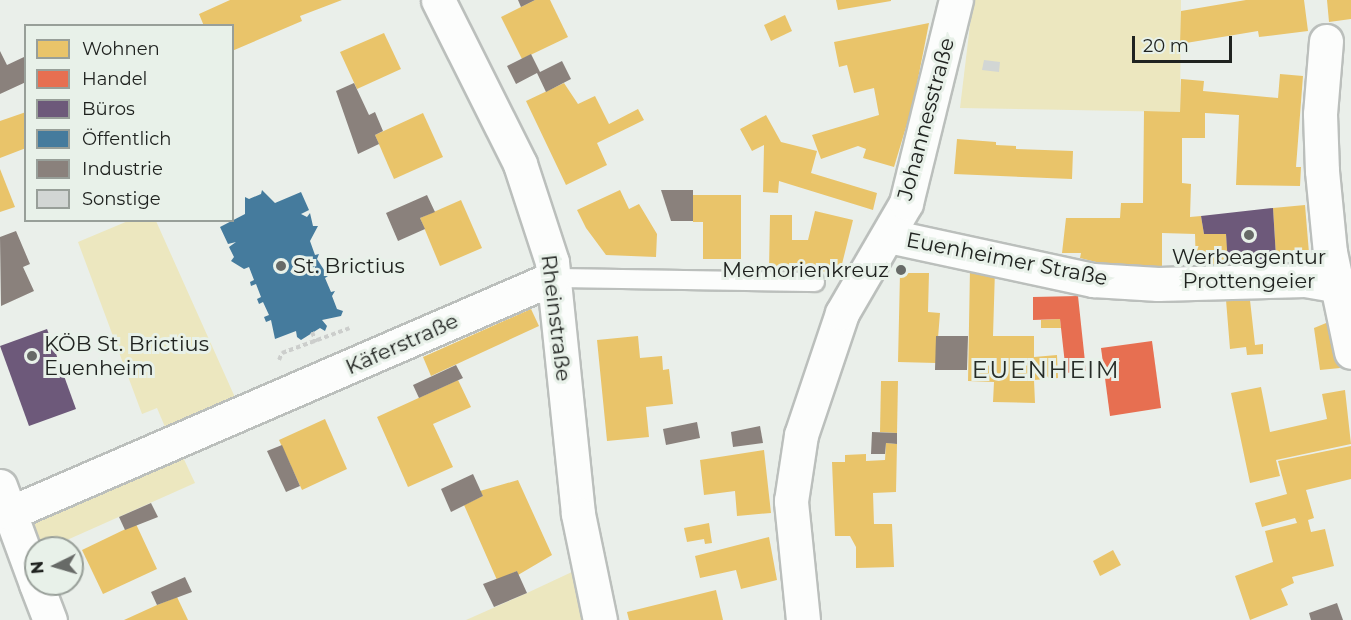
<!DOCTYPE html>
<html>
<head>
<meta charset="utf-8">
<style>
  body { margin:0 }
  #map { position:relative; width:1351px; height:620px; overflow:hidden; background:#eaefea; font-family:Montserrat,sans-serif }
  div>[style] { position:absolute }
  .green>* { inset:0; background:#ece7bf }
  .homes>* { inset:0; background:#e9c46a }
  .shops>* { inset:0; background:#e76f51 }
  .offices>* { inset:0; background:#6d597a }
  .public>* { inset:0; background:#457b9d }
  .industry>* { inset:0; background:#8a817c }
  .building>* { inset:0; background:#d2d6d4 }
  .path>* { height:4px; margin-top:-2px; transform-origin:0; background:repeating-linear-gradient(90deg,#cccecc 0 4.5px,transparent 0 7.5px) }
  .roads { filter:drop-shadow(2px 0 #bbbfbc) drop-shadow(-2px 0 #bbbfbc) drop-shadow(0 2px #bbbfbc) drop-shadow(0 -2px #bbbfbc) }
  .service>* { height:18px; margin:-9px; padding:0 9px; transform-origin:9px; border-radius:9px; background:#fcfdfc }
  .minor>* { height:33px; margin:-16.5px; padding:0 16.5px; transform-origin:16.5px; border-radius:16.5px; background:#fcfdfc }
  .dots>* { width:16px; height:16px; translate:-50% -50%; box-sizing:border-box; border:3px solid #e8f1e9; border-radius:50% }
  span { translate:-50% -50%; white-space:nowrap; text-align:center; line-height:1.15; -webkit-text-stroke:6px #e8f1e9; paint-order:stroke }
  .street-label { font-size:21px; color:#202320 }
  .poi-label { font-size:21px; color:#202320 }
  .left { translate:0 -50%; text-align:left }
  .right { translate:-100% -50%; text-align:right }
  .quarter-label { font-size:24px; color:#262c27; letter-spacing:1.5px }
  .legend { position:absolute; left:24px; top:24px; width:210px; height:198px; box-sizing:border-box; background:#e8f1e9; border:2px solid #989f99; margin:0; padding:8px 10px; list-style:none; font-size:18px; color:#202320 }
  .legend li { display:flex; align-items:center; gap:12px; height:30px }
  .legend b { width:30px; border:2px solid #989f99 }
  .north { position:absolute; left:24px; top:536px; width:60px; height:60px; box-sizing:border-box; background:#e8f1e9; border:2px solid #989f99; border-radius:50%; rotate:265deg; font-size:16px; font-weight:700; line-height:24px; text-align:center; color:#202320 }
  .north::after { content:''; display:block; margin:auto; width:21px; height:27px; background:#676a67; clip-path:polygon(50% 0,100% 100%,50% 72%,0 100%) }
  .scale { position:absolute; left:1132px; top:36px; width:100px; height:27px; box-sizing:border-box; border:3px solid #202320; border-top:0; padding-left:8px; font-size:18px; line-height:21px; white-space:nowrap; color:#202320; -webkit-text-stroke:4px #e8f1e9; paint-order:stroke }
</style>
</head>
<body>
<div id="map">
  <div class="green">
    <div style="clip-path:polygon(973px 0,1181px 0,1180px 112px,960px 108px)"></div>
    <div style="clip-path:polygon(128px 221px,156px 221px,238px 404px,168px 434px,157px 408px,142px 414px,78px 242px)"></div>
    <div style="clip-path:polygon(181px 453px,195px 483px,49px 548px,38px 548px,32px 530px,35px 519px)"></div>
    <div style="clip-path:polygon(574px 571px,584px 620px,466px 620px,527px 593px)"></div>
  </div>
  <div class="homes">
    <div style="clip-path:polygon(230px 0,342px 0,300px 16px,302px 21px,232px 51px,232px 26px,204px 26px,199px 14px)"></div>
    <div style="clip-path:polygon(535px 0,550px 0,568px 37px,522px 59px,501px 17px)"></div>
    <div style="clip-path:polygon(836px 0,891px 0,891px 1px,838px 10px)"></div>
    <div style="clip-path:polygon(1246px 0,1304px 0,1308px 31px,1259px 37px,1258px 31px,1180px 44px,1181px 11px)"></div>
    <div style="clip-path:polygon(1327px 0,1351px 0,1351px 19px,1329px 22px)"></div>
    <div style="clip-path:polygon(785px 15px,792px 31px,771px 41px,764px 25px)"></div>
    <div style="clip-path:polygon(929px 23px,913px 104px,894px 167px,863px 158px,866px 149px,858px 146px,821px 159px,812px 135px,879px 115px,874px 88px,854px 93px,847px 65px,839px 67px,834px 42px)"></div>
    <div style="clip-path:polygon(384px 33px,401px 69px,357px 89px,340px 52px)"></div>
    <div style="clip-path:polygon(1280px 74px,1303px 76px,1296px 167px,1301px 167px,1300px 186px,1236px 185px,1239px 115px,1205px 113px,1205px 138px,1182px 138px,1182px 183px,1191px 184px,1190px 217px,1201px 216px,1204px 234px,1226px 234px,1229px 265px,1196px 269px,1195px 234px,1162px 233px,1162px 269px,1116px 267px,1080px 258px,1081px 253px,1062px 253px,1066px 218px,1120px 218px,1121px 203px,1143px 203px,1144px 111px,1180px 112px,1181px 79px,1204px 81px,1203px 91px,1278px 98px)"></div>
    <div style="clip-path:polygon(564px 83px,578px 104px,595px 96px,609px 124px,638px 109px,644px 120px,597px 143px,607px 165px,566px 185px,526px 101px)"></div>
    <div style="clip-path:polygon(26px 112px,26px 148px,0 158px,0 121px)"></div>
    <div style="clip-path:polygon(423px 113px,443px 157px,394px 179px,375px 135px)"></div>
    <div style="clip-path:polygon(766px 115px,781px 142px,817px 151px,811px 173px,877px 193px,873px 210px,779px 181px,778px 193px,763px 192px,764px 145px,752px 151px,740px 129px)"></div>
    <div style="clip-path:polygon(957px 139px,996px 142px,996px 145px,1016px 146px,1016px 149px,1073px 151px,1072px 179px,954px 174px)"></div>
    <div style="clip-path:polygon(0 169px,15px 207px,0 212px)"></div>
    <div style="clip-path:polygon(620px 190px,629px 209px,639px 204px,657px 234px,656px 257px,606px 255px,586px 228px,577px 210px)"></div>
    <div style="clip-path:polygon(693px 195px,741px 195px,741px 259px,703px 259px,703px 222px,693px 222px)"></div>
    <div style="clip-path:polygon(461px 200px,482px 248px,440px 266px,420px 218px)"></div>
    <div style="clip-path:polygon(1305px 205px,1309px 253px,1276px 257px,1273px 208px)"></div>
    <div style="clip-path:polygon(815px 211px,853px 220px,840px 272px,769px 270px,770px 215px,792px 215px,792px 240px,808px 240px)"></div>
    <div style="clip-path:polygon(970px 268px,995px 270px,993px 336px,1034px 336px,1034px 357px,1057px 355px,1058px 378px,1034px 380px,1035px 403px,993px 402px,994px 382px,968px 381px)"></div>
    <div style="clip-path:polygon(900px 273px,929px 273px,928px 312px,940px 313px,936px 363px,898px 362px)"></div>
    <div style="clip-path:polygon(1226px 300px,1250px 300px,1255px 345px,1263px 344px,1263px 354px,1247px 355px,1246px 347px,1230px 349px)"></div>
    <div style="clip-path:polygon(531px 309px,539px 326px,431px 376px,423px 357px)"></div>
    <div style="clip-path:polygon(1060px 319px,1061px 328px,1041px 328px,1041px 320px)"></div>
    <div style="clip-path:polygon(1331px 321px,1340px 368px,1320px 370px,1314px 328px)"></div>
    <div style="clip-path:polygon(638px 336px,640px 358px,662px 356px,663px 370px,669px 369px,673px 404px,646px 407px,649px 437px,607px 441px,597px 340px)"></div>
    <div style="clip-path:polygon(458px 380px,471px 407px,433px 424px,453px 467px,408px 487px,377px 417px)"></div>
    <div style="clip-path:polygon(881px 381px,898px 381px,897px 433px,880px 432px)"></div>
    <div style="clip-path:polygon(1261px 387px,1270px 432px,1327px 419px,1322px 394px,1345px 390px,1351px 444px,1276px 460px,1280px 476px,1250px 483px,1231px 393px)"></div>
    <div style="clip-path:polygon(325px 419px,347px 469px,302px 490px,279px 440px)"></div>
    <div style="clip-path:polygon(886px 443px,897px 444px,896px 492px,873px 493px,874px 524px,892px 524px,894px 567px,856px 568px,856px 547px,850px 536px,835px 536px,832px 462px,845px 462px,845px 455px,866px 454px,866px 461px,885px 460px)"></div>
    <div style="clip-path:polygon(1351px 446px,1351px 479px,1306px 490px,1314px 518px,1308px 520px,1311px 532px,1325px 529px,1334px 566px,1292px 577px,1294px 583px,1281px 589px,1288px 605px,1250px 620px,1235px 576px,1273px 562px,1265px 531px,1297px 523px,1295px 518px,1262px 527px,1255px 503px,1287px 494px,1278px 461px)"></div>
    <div style="clip-path:polygon(764px 450px,771px 513px,737px 516px,735px 491px,704px 495px,700px 460px)"></div>
    <div style="clip-path:polygon(518px 480px,552px 555px,518px 575px,517px 571px,497px 580px,464px 505px,483px 496px,480px 491px)"></div>
    <div style="clip-path:polygon(709px 523px,712px 543px,705px 544px,704px 539px,687px 542px,684px 528px)"></div>
    <div style="clip-path:polygon(136px 524px,157px 569px,103px 594px,82px 550px)"></div>
    <div style="clip-path:polygon(769px 537px,777px 580px,741px 589px,736px 570px,700px 578px,695px 556px)"></div>
    <div style="clip-path:polygon(1113px 550px,1121px 565px,1100px 576px,1093px 561px)"></div>
    <div style="clip-path:polygon(716px 590px,723px 620px,629px 620px,627px 612px)"></div>
    <div style="clip-path:polygon(177px 597px,188px 620px,124px 620px,157px 605px)"></div>
  </div>
  <div class="shops">
    <div style="clip-path:polygon(1078px 296px,1086px 371px,1066px 373px,1060px 319px,1033px 320px,1033px 297px)"></div>
    <div style="clip-path:polygon(1152px 341px,1161px 408px,1110px 416px,1101px 348px)"></div>
  </div>
  <div class="offices">
    <div style="clip-path:polygon(1273px 208px,1276px 257px,1228px 264px,1226px 234px,1204px 234px,1201px 216px)"></div>
    <div style="clip-path:polygon(47px 329px,76px 409px,29px 426px,0 346px)"></div>
  </div>
  <div class="public">
    <div style="clip-path:polygon(262px 190px,275px 203px,301px 192px,309px 210px,301px 214px,307px 217px,310px 213px,313px 226px,318px 226px,310px 241px,315px 255px,319px 254px,317px 259px,328px 276px,325px 278px,331px 292px,335px 291px,332px 296px,337px 309px,343px 311px,341px 316px,322px 320px,327px 326px,325px 331px,320px 328px,301px 340px,297px 337px,296px 331px,275px 339px,271px 320px,266px 322px,264px 317px,269px 315px,263px 302px,259px 304px,257px 299px,261px 297px,256px 284px,251px 286px,250px 282px,254px 280px,249px 267px,244px 269px,231px 261px,234px 257px,229px 247px,236px 242px,228px 244px,220px 227px,245px 214px,245px 197px,249px 199px,261px 194px)"></div>
  </div>
  <div class="industry">
    <div style="clip-path:polygon(518px 0,535px 0,521px 7px)"></div>
    <div style="clip-path:polygon(0 51px,7px 65px,24px 57px,26px 61px,26px 82px,0 94px)"></div>
    <div style="clip-path:polygon(531px 54px,540px 72px,562px 61px,571px 79px,546px 92px,537px 73px,516px 84px,507px 66px)"></div>
    <div style="clip-path:polygon(354px 83px,369px 115px,375px 112px,383px 131px,375px 135px,379px 144px,358px 154px,336px 91px)"></div>
    <div style="clip-path:polygon(661px 190px,693px 190px,693px 221px,671px 221px)"></div>
    <div style="clip-path:polygon(427px 195px,435px 212px,420px 218px,425px 229px,398px 241px,386px 213px)"></div>
    <div style="clip-path:polygon(16px 231px,30px 264px,23px 267px,34px 291px,1px 306px,0 237px)"></div>
    <div style="clip-path:polygon(936px 336px,968px 336px,967px 370px,935px 370px)"></div>
    <div style="clip-path:polygon(456px 365px,463px 378px,419px 398px,413px 385px)"></div>
    <div style="clip-path:polygon(697px 422px,700px 438px,666px 445px,663px 429px)"></div>
    <div style="clip-path:polygon(760px 426px,763px 443px,733px 447px,731px 432px)"></div>
    <div style="clip-path:polygon(872px 432px,897px 433px,897px 444px,886px 443px,885px 454px,871px 454px)"></div>
    <div style="clip-path:polygon(282px 445px,300px 486px,286px 492px,267px 451px)"></div>
    <div style="clip-path:polygon(473px 474px,483px 496px,451px 512px,441px 489px)"></div>
    <div style="clip-path:polygon(151px 503px,158px 517px,125px 530px,119px 517px)"></div>
    <div style="clip-path:polygon(517px 571px,527px 593px,494px 607px,483px 584px)"></div>
    <div style="clip-path:polygon(185px 577px,192px 592px,157px 605px,151px 592px)"></div>
    <div style="clip-path:polygon(1337px 603px,1343px 620px,1311px 620px,1309px 613px)"></div>
  </div>
  <div class="building">
    <div style="clip-path:polygon(984px 60px,1000px 62px,999px 72px,982px 70px)"></div>
  </div>
  <div class="path">
    <div style="left:312px;top:332px;width:11px;rotate:68deg"></div>
    <div style="left:279px;top:360px;width:8px;rotate:-67deg"></div>
    <div style="left:282px;top:353px;width:72px;rotate:-20.2deg"></div>
  </div>
  <div class="roads">
    <div class="service">
      <div style="left:553px;top:278px;width:262px;rotate:0.9deg"></div>
    </div>
    <div class="minor">
      <div style="left:438px;top:0;width:183px;rotate:63.4deg"></div>
      <div style="left:520px;top:164px;width:103px;rotate:71.9deg"></div>
      <div style="left:552px;top:262px;width:253px;rotate:84.1deg"></div>
      <div style="left:578px;top:514px;width:108px;rotate:78.3deg"></div>
      <div style="left:1326px;top:41px;width:73px;rotate:94.7deg"></div>
      <div style="left:1320px;top:114px;width:57px;rotate:88deg"></div>
      <div style="left:1322px;top:171px;width:81px;rotate:84.4deg"></div>
      <div style="left:1330px;top:252px;width:102px;rotate:78.1deg"></div>
      <div style="left:889px;top:236px;width:209px;rotate:12.2deg"></div>
      <div style="left:1093px;top:280px;width:65px;rotate:3.5deg"></div>
      <div style="left:1158px;top:284px;width:147px;rotate:-1.6deg"></div>
      <div style="left:1305px;top:280px;width:47px;rotate:9.9deg"></div>
      <div style="left:0;top:486px;width:104px;rotate:69.8deg"></div>
      <div style="left:10px;top:513px;width:592px;rotate:-23.4deg"></div>
      <div style="left:36px;top:584px;width:39px;rotate:69deg"></div>
      <div style="left:803px;top:620px;width:120px;rotate:-95.8deg"></div>
      <div style="left:791px;top:501px;width:67px;rotate:-81.4deg"></div>
      <div style="left:801px;top:435px;width:129px;rotate:-71.4deg"></div>
      <div style="left:842px;top:313px;width:127px;rotate:-59.8deg"></div>
      <div style="left:906px;top:203px;width:209px;rotate:-76.2deg"></div>
    </div>
  </div>
  <div class="dots">
    <div style="left:1249px;top:235px;background:#676a67"></div>
    <div style="left:281px;top:266px;background:#676a67"></div>
    <div style="left:901px;top:270px;background:#676a67"></div>
    <div style="left:32px;top:356px;background:#676a67"></div>
  </div>
  <div class="street-label">
    <span style="left:926px;top:119px;rotate:-75deg">Johannesstraße</span>
    <span style="left:1007px;top:259px;rotate:11deg">Euenheimer Straße</span>
    <span style="left:556px;top:318px;rotate:83deg">Rheinstraße</span>
    <span style="left:402px;top:344px;rotate:-24deg">Käferstraße</span>
  </div>
  <div class="poi-label">
    <span style="left:1249px;top:269px">Werbeagentur<br>Prottengeier</span>
    <span class="left" style="left:293px;top:266px">St. Brictius</span>
    <span class="right" style="left:889px;top:270px">Memorienkreuz</span>
    <span class="left" style="left:44px;top:356px">KÖB St. Brictius<br>Euenheim</span>
  </div>
  <div class="quarter-label">
    <span style="left:1046px;top:370px">EUENHEIM</span>
  </div>
  <ul class="legend">
  <li><b style="height:16px;background:#e9c46a"></b>Wohnen</li>
  <li><b style="height:16px;background:#e76f51"></b>Handel</li>
  <li><b style="height:16px;background:#6d597a"></b>Büros</li>
  <li><b style="height:16px;background:#457b9d"></b>Öffentlich</li>
  <li><b style="height:16px;background:#8a817c"></b>Industrie</li>
  <li><b style="height:16px;background:#d2d6d4"></b>Sonstige</li>
  </ul>
  <div class="north">N</div>
  <div class="scale">20 m</div>
</div>
</body>
</html>
